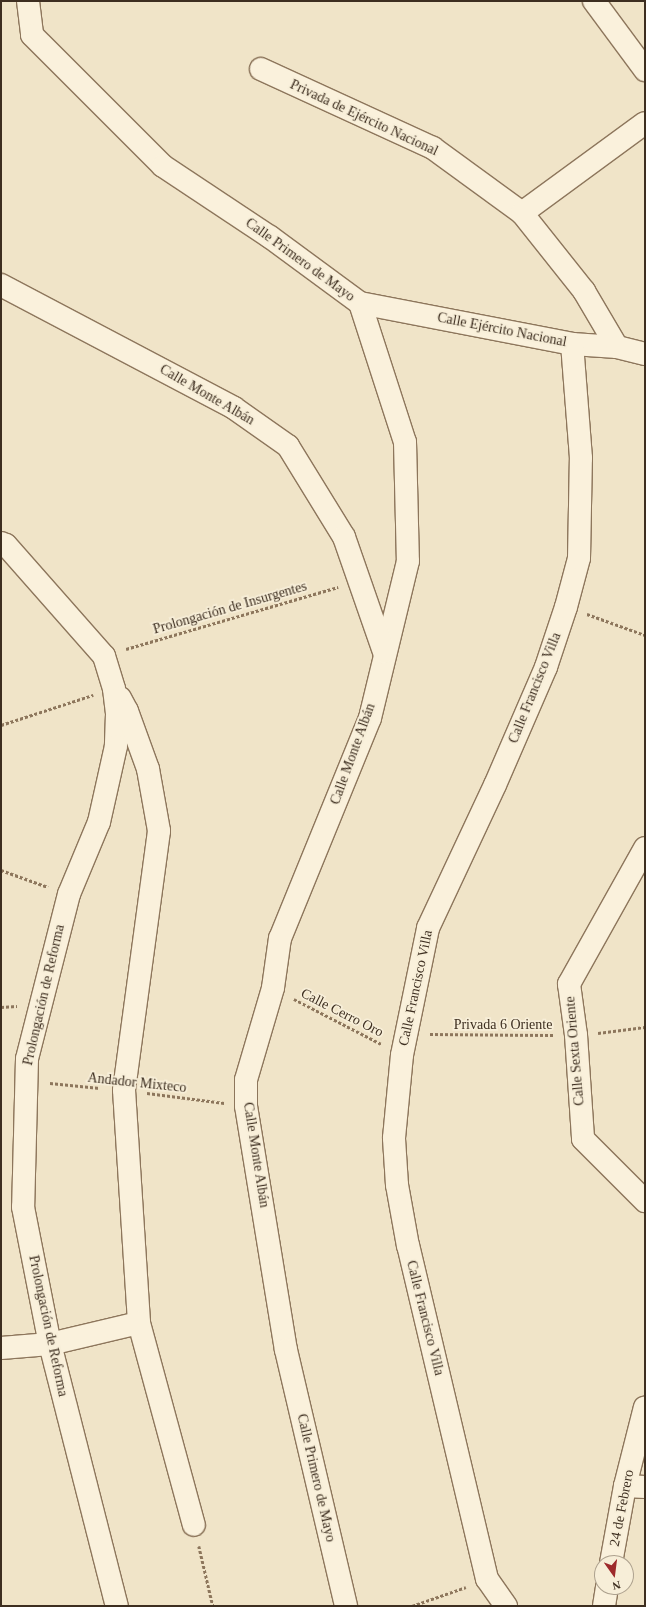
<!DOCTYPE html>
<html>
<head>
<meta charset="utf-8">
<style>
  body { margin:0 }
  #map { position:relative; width:646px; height:1607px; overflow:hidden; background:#f0e4c8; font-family:"Times New Roman",serif }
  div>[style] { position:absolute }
  .path>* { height:2.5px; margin-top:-1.25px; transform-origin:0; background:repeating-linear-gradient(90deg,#8d765c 0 3px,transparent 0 5px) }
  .roads { filter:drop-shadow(1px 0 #8d765c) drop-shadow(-1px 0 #8d765c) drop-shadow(0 1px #8d765c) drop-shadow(0 -1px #8d765c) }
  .minor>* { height:22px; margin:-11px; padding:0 11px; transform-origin:11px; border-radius:11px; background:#faf1dc }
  span { translate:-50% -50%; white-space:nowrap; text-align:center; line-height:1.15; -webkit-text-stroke:3.5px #f7eed8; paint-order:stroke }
  .street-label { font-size:14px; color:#3d2e20 }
  .frame { position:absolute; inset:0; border:2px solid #3d2e20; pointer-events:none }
  .north { position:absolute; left:594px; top:1555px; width:40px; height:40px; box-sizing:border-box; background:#f7eed8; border:1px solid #ada18e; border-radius:50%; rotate:166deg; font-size:11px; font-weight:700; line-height:16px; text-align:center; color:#3d2e20 }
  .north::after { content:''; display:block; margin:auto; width:14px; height:18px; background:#9e2a2b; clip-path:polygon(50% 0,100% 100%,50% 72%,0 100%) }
</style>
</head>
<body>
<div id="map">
  <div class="path">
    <div style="left:587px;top:614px;width:62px;rotate:19.9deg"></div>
    <div style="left:126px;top:649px;width:221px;rotate:-16.3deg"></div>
    <div style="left:1px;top:725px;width:97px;rotate:-18.1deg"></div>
    <div style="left:1px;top:870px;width:50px;rotate:19.9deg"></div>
    <div style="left:294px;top:999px;width:98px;rotate:27.3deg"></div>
    <div style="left:1px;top:1007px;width:16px;rotate:-4deg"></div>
    <div style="left:598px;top:1033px;width:47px;rotate:-7.3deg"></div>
    <div style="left:430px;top:1034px;width:123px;rotate:0.5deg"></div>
    <div style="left:50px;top:1083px;width:50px;rotate:5.7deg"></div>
    <div style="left:147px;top:1093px;width:78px;rotate:7.4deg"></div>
    <div style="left:199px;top:1546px;width:62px;rotate:76.9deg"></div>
    <div style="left:412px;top:1606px;width:57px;rotate:-19.4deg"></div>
  </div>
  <div class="roads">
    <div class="minor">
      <div style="left:28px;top:1px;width:34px;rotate:83deg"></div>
      <div style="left:32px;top:35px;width:185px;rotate:45deg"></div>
      <div style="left:163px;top:166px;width:128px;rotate:33.6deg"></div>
      <div style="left:270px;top:237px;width:112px;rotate:36.3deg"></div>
      <div style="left:360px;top:303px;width:146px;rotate:72.1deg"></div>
      <div style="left:405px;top:442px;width:119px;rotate:88.6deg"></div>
      <div style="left:408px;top:561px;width:162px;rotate:103.6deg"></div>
      <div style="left:370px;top:718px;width:238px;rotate:112.2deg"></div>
      <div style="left:280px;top:938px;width:50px;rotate:98deg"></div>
      <div style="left:273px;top:988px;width:96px;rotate:106.4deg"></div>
      <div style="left:246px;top:1080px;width:26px;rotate:90deg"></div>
      <div style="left:246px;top:1106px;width:247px;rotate:80.7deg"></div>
      <div style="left:286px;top:1350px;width:263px;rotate:76.8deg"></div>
      <div style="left:594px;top:1px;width:86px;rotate:53.5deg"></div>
      <div style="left:261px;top:69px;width:189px;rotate:24.7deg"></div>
      <div style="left:433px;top:148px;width:110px;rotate:36.1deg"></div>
      <div style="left:522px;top:213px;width:100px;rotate:51.5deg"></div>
      <div style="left:584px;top:291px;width:65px;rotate:59.5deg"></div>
      <div style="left:522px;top:213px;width:152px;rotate:-36.2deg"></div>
      <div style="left:1px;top:285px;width:263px;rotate:27.8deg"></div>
      <div style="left:234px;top:408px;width:66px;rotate:35.1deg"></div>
      <div style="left:288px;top:446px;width:107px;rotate:58.4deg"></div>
      <div style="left:344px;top:537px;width:122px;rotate:70.8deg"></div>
      <div style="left:360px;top:303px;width:216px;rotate:10.9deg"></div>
      <div style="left:572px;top:344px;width:45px;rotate:3.8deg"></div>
      <div style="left:617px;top:347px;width:29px;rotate:14deg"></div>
      <div style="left:1px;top:543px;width:5px;rotate:22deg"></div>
      <div style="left:6px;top:545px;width:148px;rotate:48.6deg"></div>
      <div style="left:104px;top:656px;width:34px;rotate:73deg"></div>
      <div style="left:114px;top:689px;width:25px;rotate:83deg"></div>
      <div style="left:117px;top:714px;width:32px;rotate:92deg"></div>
      <div style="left:116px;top:746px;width:78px;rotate:102.6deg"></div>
      <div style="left:99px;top:822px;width:78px;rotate:112.6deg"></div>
      <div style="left:69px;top:894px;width:170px;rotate:104.3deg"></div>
      <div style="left:27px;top:1059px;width:148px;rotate:91.5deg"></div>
      <div style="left:23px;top:1207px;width:140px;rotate:78.9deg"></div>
      <div style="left:50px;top:1344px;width:270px;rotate:75.7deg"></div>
      <div style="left:120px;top:698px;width:15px;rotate:62deg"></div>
      <div style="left:127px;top:711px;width:62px;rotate:70.1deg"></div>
      <div style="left:148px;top:769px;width:63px;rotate:79.9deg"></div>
      <div style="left:159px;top:831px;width:261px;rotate:97.7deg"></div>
      <div style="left:124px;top:1090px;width:233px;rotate:86.3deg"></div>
      <div style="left:139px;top:1323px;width:209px;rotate:74.8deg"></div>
      <div style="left:645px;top:848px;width:156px;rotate:119.2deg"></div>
      <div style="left:569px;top:984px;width:51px;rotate:82.2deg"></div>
      <div style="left:576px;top:1035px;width:104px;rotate:86.1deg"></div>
      <div style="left:583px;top:1139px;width:88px;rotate:45deg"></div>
      <div style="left:1px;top:1348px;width:49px;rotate:-4.7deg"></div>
      <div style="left:50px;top:1344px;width:91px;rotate:-13.3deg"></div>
      <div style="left:625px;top:1486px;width:20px;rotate:3deg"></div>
      <div style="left:611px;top:1563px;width:78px;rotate:-79.7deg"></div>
      <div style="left:625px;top:1486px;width:81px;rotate:-75.8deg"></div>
      <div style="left:506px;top:1606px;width:33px;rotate:-125deg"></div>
      <div style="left:487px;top:1579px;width:342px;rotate:-103.3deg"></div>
      <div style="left:408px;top:1246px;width:62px;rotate:-100.2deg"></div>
      <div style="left:397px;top:1185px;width:47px;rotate:-93.7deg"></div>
      <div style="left:394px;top:1138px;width:83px;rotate:-84.5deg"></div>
      <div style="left:402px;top:1055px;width:130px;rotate:-78.4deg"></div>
      <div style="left:428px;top:928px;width:158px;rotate:-64.9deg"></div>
      <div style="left:495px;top:785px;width:129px;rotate:-66.6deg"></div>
      <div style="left:546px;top:667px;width:63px;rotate:-71.6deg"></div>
      <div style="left:566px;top:607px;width:51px;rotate:-75.1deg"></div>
      <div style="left:579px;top:558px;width:100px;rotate:-88.9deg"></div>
      <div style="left:581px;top:458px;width:114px;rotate:-94.5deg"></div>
      <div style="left:604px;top:1606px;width:19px;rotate:-81deg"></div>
    </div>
  </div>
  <div class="street-label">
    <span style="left:364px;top:118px;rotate:25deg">Privada de Ejército Nacional</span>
    <span style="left:300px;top:260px;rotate:36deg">Calle Primero de Mayo</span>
    <span style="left:502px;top:330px;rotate:11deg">Calle Ejército Nacional</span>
    <span style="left:207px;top:395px;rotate:30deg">Calle Monte Albán</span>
    <span style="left:230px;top:608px;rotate:-16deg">Prolongación de Insurgentes</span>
    <span style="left:535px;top:688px;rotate:-68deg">Calle Francisco Villa</span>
    <span style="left:353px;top:754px;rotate:-70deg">Calle Monte Albán</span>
    <span style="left:416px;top:988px;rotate:-78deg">Calle Francisco Villa</span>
    <span style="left:44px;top:995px;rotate:-77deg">Prolongación de Reforma</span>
    <span style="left:342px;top:1013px;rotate:27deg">Calle Cerro Oro</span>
    <span style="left:503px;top:1025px">Privada 6 Oriente</span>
    <span style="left:575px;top:1051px;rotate:-95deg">Calle Sexta Oriente</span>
    <span style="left:137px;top:1083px;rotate:6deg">Andador Mixteco</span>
    <span style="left:256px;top:1155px;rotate:81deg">Calle Monte Albán</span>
    <span style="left:425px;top:1318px;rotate:76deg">Calle Francisco Villa</span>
    <span style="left:48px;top:1326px;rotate:78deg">Prolongación de Reforma</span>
    <span style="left:316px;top:1478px;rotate:77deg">Calle Primero de Mayo</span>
    <span style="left:622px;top:1508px;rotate:-79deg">24 de Febrero</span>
  </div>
  <div class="frame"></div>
  <div class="north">N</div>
</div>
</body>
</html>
